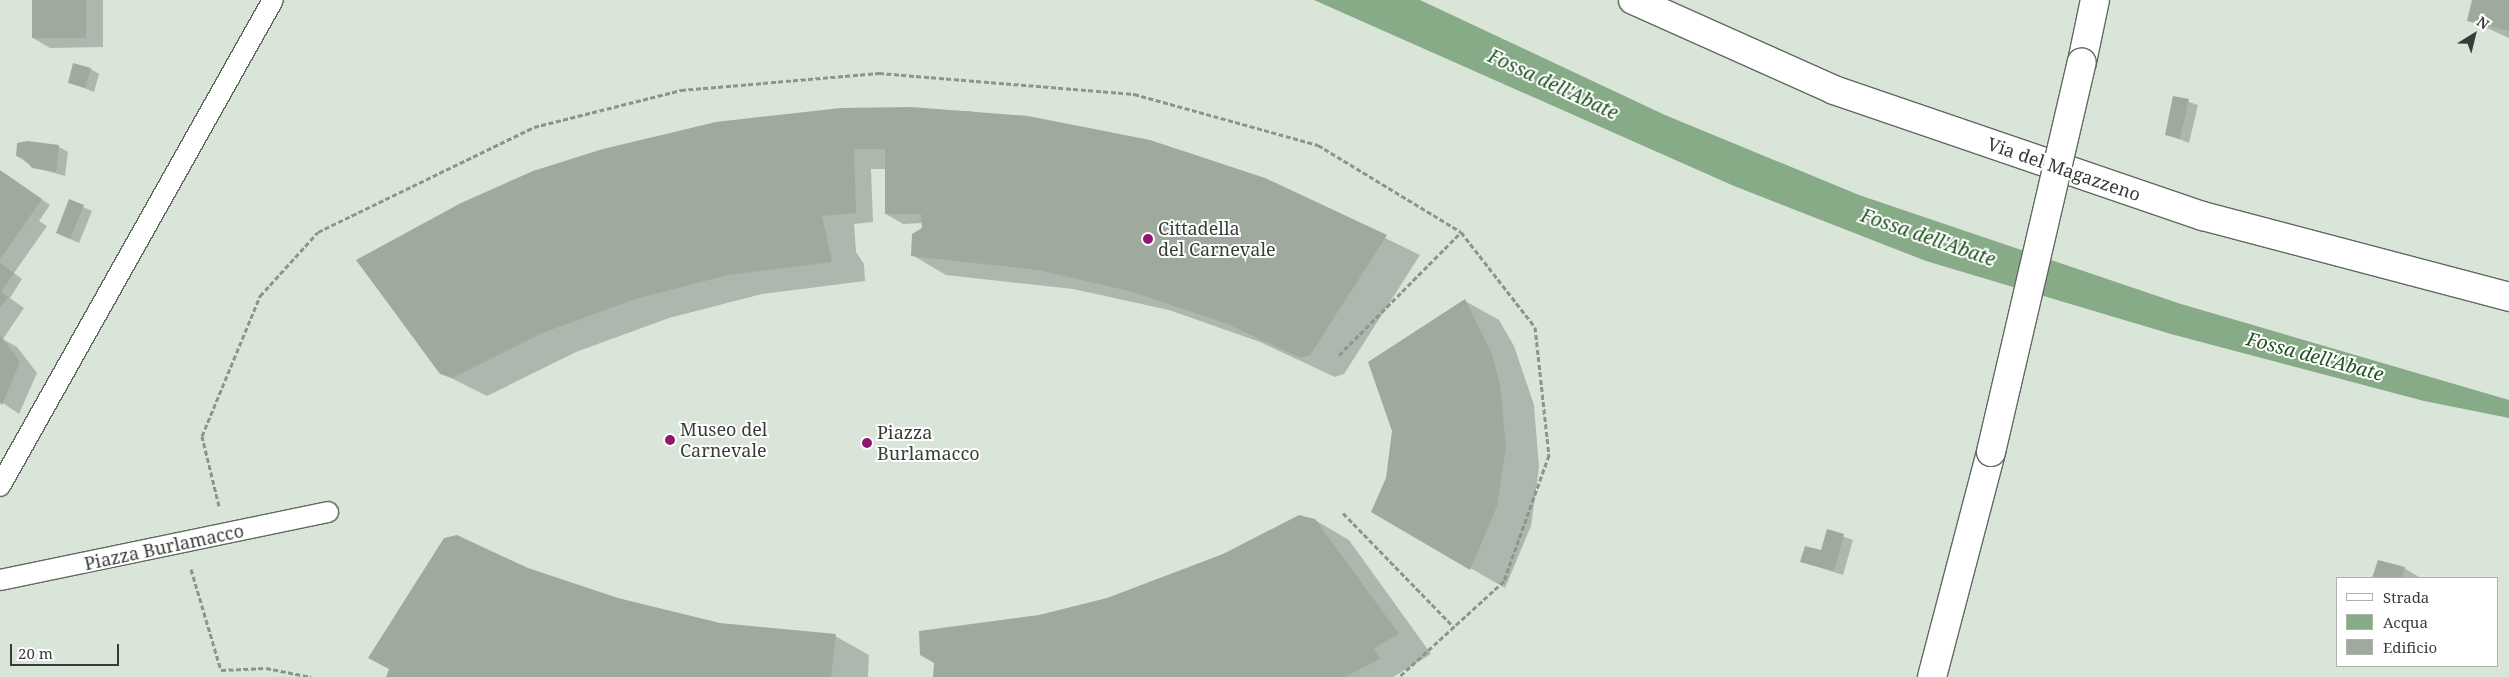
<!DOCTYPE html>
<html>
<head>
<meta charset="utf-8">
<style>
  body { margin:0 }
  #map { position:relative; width:2509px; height:677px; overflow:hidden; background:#dae5d9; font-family:"Noto Serif",serif }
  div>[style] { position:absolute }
  .water>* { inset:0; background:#87ab86 }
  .shadow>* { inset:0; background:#0003 }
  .building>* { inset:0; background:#9fa99e }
  .path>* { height:3px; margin-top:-1.5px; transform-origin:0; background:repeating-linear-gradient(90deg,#8c948b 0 5px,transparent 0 7.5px) }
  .roads { filter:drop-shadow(1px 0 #606a5f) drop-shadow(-1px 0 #606a5f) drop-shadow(0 1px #606a5f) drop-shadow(0 -1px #606a5f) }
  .service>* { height:20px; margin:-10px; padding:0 10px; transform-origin:10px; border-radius:10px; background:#fff }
  .minor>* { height:28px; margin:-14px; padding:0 14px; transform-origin:14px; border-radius:14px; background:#fff }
  .tertiary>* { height:28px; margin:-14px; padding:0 14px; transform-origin:14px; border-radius:14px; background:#fff }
  .bridges { filter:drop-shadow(1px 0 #606a5f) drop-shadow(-1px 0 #606a5f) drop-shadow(0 1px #606a5f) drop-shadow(0 -1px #606a5f) }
  .tertiary-bridge>* { height:28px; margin:-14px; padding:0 14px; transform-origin:14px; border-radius:14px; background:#fff }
  .dots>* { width:14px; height:14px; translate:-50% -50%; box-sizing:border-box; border:2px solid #fff; border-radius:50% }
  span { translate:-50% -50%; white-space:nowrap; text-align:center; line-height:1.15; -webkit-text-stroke:4px #fff; paint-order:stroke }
  .street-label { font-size:18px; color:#373c37 }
  .poi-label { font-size:18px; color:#373c37 }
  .left { translate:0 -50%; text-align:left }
  .water-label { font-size:19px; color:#1f5220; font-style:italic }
  .legend { position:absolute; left:2336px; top:577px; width:162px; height:90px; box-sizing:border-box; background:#fff; border:1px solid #afb1af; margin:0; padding:6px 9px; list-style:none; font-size:15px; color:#373c37 }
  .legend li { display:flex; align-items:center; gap:10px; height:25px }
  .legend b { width:25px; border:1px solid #afb1af }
  .north { position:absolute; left:2449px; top:10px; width:50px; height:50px; -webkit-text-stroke:4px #fff; paint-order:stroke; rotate:36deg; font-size:14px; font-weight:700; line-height:20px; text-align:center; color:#373c37 }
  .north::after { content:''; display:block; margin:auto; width:18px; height:22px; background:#373c37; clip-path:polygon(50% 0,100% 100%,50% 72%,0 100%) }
  .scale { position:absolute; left:10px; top:644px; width:109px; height:22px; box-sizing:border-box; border:2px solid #373c37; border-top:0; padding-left:6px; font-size:15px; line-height:18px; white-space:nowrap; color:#373c37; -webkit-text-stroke:4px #fff; paint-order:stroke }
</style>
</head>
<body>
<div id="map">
  <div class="water">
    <div style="clip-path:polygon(1314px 0,1420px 0,1665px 115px,1859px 195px,2181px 304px,2509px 400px,2509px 418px,2424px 401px,2171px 334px,1926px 261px,1734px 186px)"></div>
  </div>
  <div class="shadow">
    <div style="clip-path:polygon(33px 0,103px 0,103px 47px,50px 48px,33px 38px)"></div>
    <div style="clip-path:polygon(2473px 0,2509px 0,2509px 38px,2469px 20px)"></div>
    <div style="clip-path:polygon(91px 69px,99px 74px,94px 92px,69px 82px)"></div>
    <div style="clip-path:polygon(2174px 97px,2198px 105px,2189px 143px,2166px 134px)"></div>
    <div style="clip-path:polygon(841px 110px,968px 111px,1089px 128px,1150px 142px,1264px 179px,1420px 255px,1344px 374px,1335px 377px,1260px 342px,1169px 310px,1073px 289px,946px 275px,912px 255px,923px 223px,903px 224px,886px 214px,886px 169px,871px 169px,873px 222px,854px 224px,856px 252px,864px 264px,865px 281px,762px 294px,669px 318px,576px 352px,487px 396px,441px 373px)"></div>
    <div style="clip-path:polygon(18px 144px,59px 147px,68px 152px,65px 176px,33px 167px,17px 156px)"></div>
    <div style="clip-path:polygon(0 171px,50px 205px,39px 221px,47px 226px,14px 273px,22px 279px,10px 298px,24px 308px,3px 339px,17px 347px,37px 373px,19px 414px,0 401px)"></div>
    <div style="clip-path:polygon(70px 201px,92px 211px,79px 243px,66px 237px)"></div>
    <div style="clip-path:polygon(1465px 301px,1499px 320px,1514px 346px,1534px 405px,1539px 467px,1531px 526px,1505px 588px,1373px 512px)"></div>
    <div style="clip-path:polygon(1315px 520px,1349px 540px,1431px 654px,1393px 677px,936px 677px,1039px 616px,1108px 599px)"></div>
    <div style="clip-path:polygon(1828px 531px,1853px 540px,1843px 575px,1802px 562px,1822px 552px)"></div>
    <div style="clip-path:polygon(2378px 561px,2404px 568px,2421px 578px,2374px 578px)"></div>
    <div style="clip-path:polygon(527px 569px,618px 599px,720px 624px,835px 636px,869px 655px,868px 677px,387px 677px)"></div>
  </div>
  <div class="building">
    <div style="clip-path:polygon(32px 0,86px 0,86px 38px,32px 38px)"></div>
    <div style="clip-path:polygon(2472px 0,2509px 0,2509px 31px,2467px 21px)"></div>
    <div style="clip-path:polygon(73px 63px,91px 68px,85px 88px,68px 83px)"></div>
    <div style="clip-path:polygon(2173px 96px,2189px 99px,2180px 139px,2165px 135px)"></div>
    <div style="clip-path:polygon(911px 107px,1028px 116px,1150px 140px,1265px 178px,1387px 235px,1310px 355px,1301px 358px,1225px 323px,1133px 292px,1038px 270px,911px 256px,912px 234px,922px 228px,921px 214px,885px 214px,885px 149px,854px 149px,856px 213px,822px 216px,832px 262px,728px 275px,635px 299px,542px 333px,452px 378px,440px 374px,356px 260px,461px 203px,533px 171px,603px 149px,716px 122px,841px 108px)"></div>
    <div style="clip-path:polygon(27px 141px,59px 145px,56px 172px,32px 168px,24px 158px,16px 156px,17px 143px)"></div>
    <div style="clip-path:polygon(0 170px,42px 199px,0 259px)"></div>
    <div style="clip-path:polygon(69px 199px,84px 205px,70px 239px,56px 233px)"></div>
    <div style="clip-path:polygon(0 263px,14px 273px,1px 292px,8px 297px,0 308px)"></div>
    <div style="clip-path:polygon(1465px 299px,1492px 354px,1500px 385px,1506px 447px,1497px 506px,1470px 570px,1371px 512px,1386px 478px,1392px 431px,1368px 362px)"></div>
    <div style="clip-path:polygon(0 335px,20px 362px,2px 405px,0 403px)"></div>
    <div style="clip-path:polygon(1299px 515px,1315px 519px,1399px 634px,1374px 648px,1380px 659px,1345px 677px,933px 677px,934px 663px,920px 655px,919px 631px,1039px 615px,1107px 598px,1223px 554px)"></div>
    <div style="clip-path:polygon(1827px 529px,1844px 534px,1834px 571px,1800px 562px,1805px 546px,1821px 550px)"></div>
    <div style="clip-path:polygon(457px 535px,528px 568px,618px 598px,720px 623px,836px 634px,831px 677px,386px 677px,389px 669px,368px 658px,444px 538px)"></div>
    <div style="clip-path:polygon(2378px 560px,2405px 567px,2402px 578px,2372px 578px)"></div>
  </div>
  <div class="path">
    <div style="left:1339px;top:355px;width:173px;rotate:-45.2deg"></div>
    <div style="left:219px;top:506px;width:72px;rotate:-103.7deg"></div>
    <div style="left:202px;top:436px;width:152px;rotate:-67.5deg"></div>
    <div style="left:260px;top:296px;width:86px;rotate:-47.8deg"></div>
    <div style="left:318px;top:232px;width:240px;rotate:-25.9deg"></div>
    <div style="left:534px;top:127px;width:152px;rotate:-14.1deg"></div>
    <div style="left:681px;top:90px;width:199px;rotate:-4.9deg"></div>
    <div style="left:879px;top:73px;width:256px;rotate:4.7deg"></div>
    <div style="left:1134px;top:94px;width:191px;rotate:15.5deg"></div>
    <div style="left:1318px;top:145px;width:167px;rotate:31.3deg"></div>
    <div style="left:1461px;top:232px;width:120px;rotate:52.1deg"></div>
    <div style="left:1535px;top:327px;width:129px;rotate:83.8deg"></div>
    <div style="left:1549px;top:455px;width:134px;rotate:109.7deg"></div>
    <div style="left:1504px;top:581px;width:142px;rotate:137.6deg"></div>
    <div style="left:1343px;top:513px;width:159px;rotate:45.8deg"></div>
    <div style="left:191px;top:569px;width:105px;rotate:73.5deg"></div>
    <div style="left:221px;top:670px;width:45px;rotate:-2.5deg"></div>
    <div style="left:266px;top:668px;width:46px;rotate:11.3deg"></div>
  </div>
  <div class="roads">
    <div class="service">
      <div style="left:0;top:486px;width:557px;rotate:-60.68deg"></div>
      <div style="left:0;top:580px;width:335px;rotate:-11.7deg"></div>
    </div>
    <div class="minor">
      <div style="left:1633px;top:0;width:220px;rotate:24.1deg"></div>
      <div style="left:1834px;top:90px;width:390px;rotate:18.9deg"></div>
      <div style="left:2203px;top:216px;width:317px;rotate:14.8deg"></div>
    </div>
    <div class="tertiary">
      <div style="left:2082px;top:62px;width:63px;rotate:-78.2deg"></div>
      <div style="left:1932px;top:677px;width:233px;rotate:-75.3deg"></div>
    </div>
  </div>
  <div class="bridges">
    <div class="tertiary-bridge">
      <div style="left:1991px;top:452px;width:400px;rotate:-76.9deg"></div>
    </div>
  </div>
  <div class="dots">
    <div style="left:1148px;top:239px;background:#911672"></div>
    <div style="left:670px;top:440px;background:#911672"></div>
    <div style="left:867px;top:443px;background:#911672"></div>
  </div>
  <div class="street-label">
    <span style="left:2064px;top:169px;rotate:19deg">Via del Magazzeno</span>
    <span style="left:164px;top:547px;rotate:-12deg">Piazza Burlamacco</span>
  </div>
  <div class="poi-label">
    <span class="left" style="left:1158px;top:239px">Cittadella<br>del Carnevale</span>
    <span class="left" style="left:680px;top:440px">Museo del<br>Carnevale</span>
    <span class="left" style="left:877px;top:443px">Piazza<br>Burlamacco</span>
  </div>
  <div class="water-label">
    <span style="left:1553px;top:85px;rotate:25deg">Fossa dell'Abate</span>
    <span style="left:1928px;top:238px;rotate:19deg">Fossa dell'Abate</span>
    <span style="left:2315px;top:357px;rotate:15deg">Fossa dell'Abate</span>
  </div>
  <ul class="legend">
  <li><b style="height:6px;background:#fff"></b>Strada</li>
  <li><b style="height:14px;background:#87ab86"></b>Acqua</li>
  <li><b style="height:14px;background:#9fa99e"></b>Edificio</li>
  </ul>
  <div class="north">N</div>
  <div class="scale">20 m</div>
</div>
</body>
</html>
